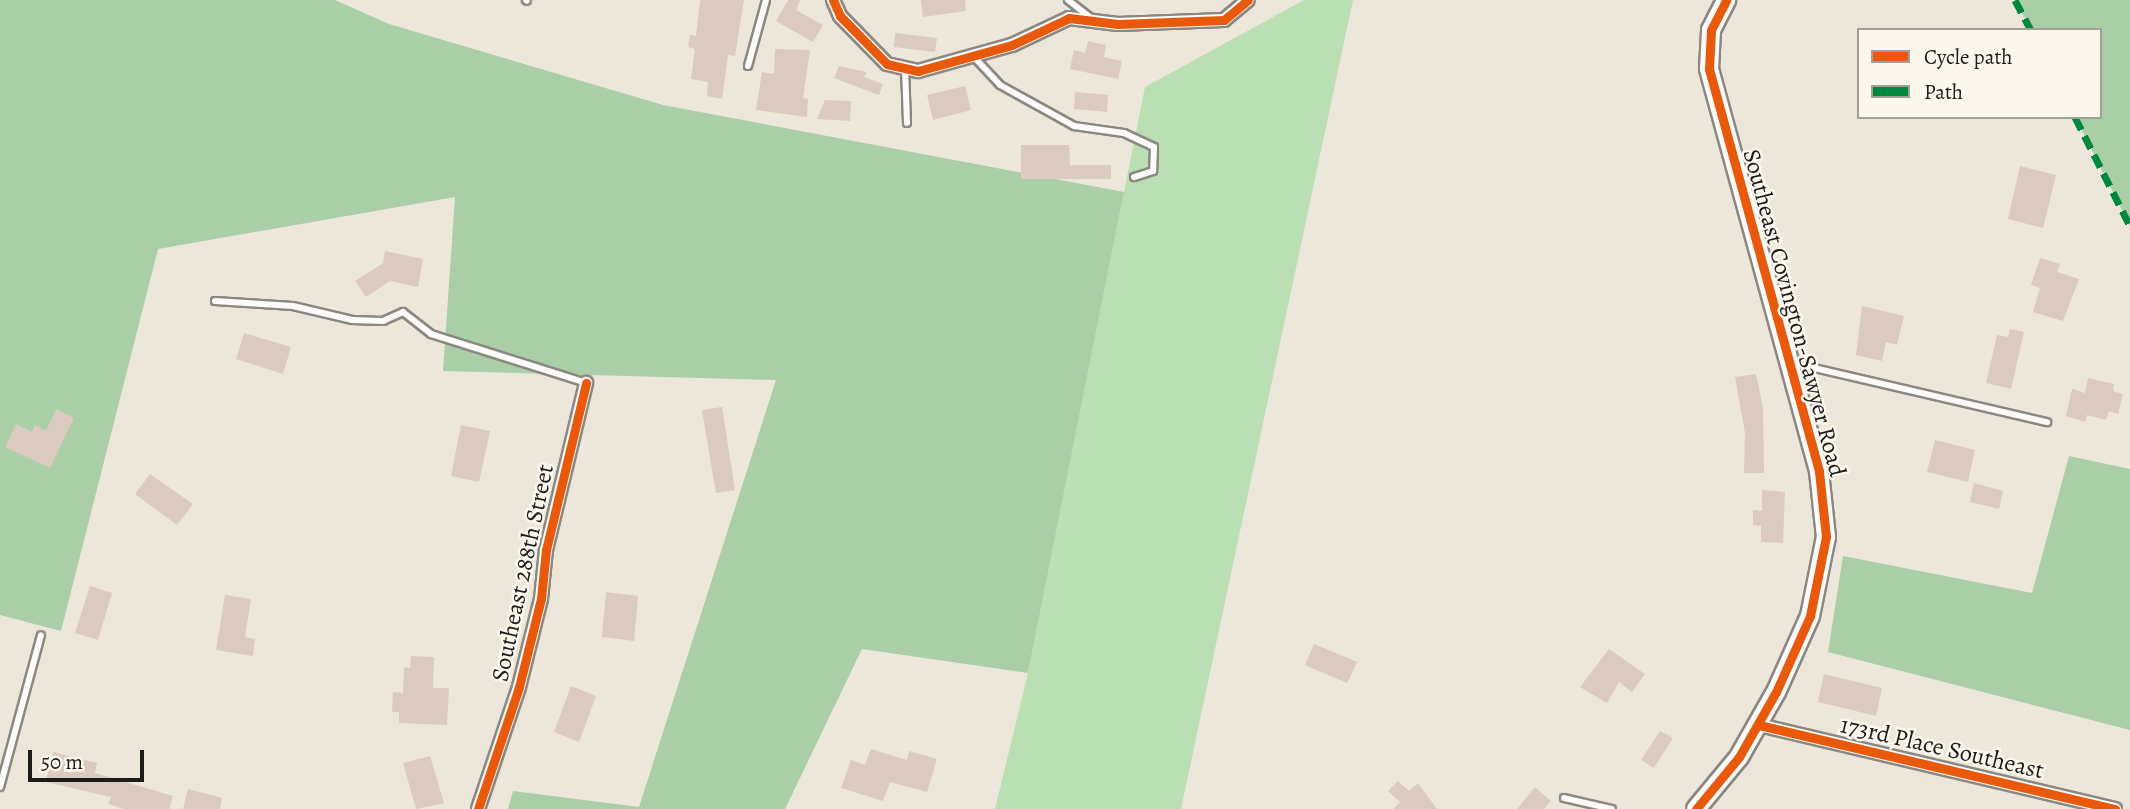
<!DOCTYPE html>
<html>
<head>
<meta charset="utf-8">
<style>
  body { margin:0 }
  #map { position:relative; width:2130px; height:809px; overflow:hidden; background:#ede6da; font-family:Alegreya,serif }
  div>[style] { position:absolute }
  .green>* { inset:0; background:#badfb4 }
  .forest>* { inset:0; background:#aacea7 }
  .building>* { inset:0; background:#dbcac0 }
  .roads { filter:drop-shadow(2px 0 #8b8781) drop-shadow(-2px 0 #8b8781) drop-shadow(0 2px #8b8781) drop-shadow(0 -2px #8b8781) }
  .lane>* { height:6px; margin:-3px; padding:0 3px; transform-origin:3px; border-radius:3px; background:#fcfbf9 }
  .street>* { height:12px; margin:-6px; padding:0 6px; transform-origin:6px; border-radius:6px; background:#fcfbf9 }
  .secondary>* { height:18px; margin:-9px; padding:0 9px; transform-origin:9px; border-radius:9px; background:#fcfbf9 }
  .quiet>* { height:7px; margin-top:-3.5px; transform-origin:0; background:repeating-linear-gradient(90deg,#00873e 0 14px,transparent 0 21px) }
  .cycleway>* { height:9px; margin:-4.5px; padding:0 4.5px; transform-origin:4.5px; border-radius:4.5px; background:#e8590c }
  span { translate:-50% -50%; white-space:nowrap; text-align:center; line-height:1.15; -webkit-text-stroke:5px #fbf7ec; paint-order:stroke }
  .street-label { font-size:24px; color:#1c1c1c }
  .legend { position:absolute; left:1857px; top:28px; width:245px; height:91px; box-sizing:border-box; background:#fbf7ec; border:2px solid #a29f99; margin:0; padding:9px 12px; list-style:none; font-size:21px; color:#1c1c1c }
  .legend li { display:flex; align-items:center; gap:14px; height:35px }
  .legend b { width:35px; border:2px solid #a29f99 }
  .scale { position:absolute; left:28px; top:750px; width:116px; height:32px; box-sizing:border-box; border:4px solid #1c1c1c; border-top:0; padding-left:9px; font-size:21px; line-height:24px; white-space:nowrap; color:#1c1c1c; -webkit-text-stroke:5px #fbf7ec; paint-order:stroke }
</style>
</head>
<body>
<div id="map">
  <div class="green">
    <div style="clip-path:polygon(1304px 0,1353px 0,1181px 809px,995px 809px,1028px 673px,1145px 87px)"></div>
  </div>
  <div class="forest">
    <div style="clip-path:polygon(0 0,335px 0,389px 24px,663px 105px,1124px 192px,1028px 673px,862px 649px,785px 809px,508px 809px,513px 791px,639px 807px,776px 380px,443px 371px,455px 197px,158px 249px,61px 631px,0 615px)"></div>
    <div style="clip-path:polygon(2015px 0,2130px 0,2130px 226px,2075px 117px,2100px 117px,2100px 30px,2031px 30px)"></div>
    <div style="clip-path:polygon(2069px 456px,2130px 469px,2130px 730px,1828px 652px,1843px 556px,2032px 593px)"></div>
  </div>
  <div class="building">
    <div style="clip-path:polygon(700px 0,744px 0,735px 56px,728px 55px,722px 99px,707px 96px,708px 82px,691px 79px,695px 49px,688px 47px,690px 35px,696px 36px)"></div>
    <div style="clip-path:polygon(788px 0,800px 0,796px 10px,823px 25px,813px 42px,776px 21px)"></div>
    <div style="clip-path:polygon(921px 0,965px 0,966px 11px,923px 17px)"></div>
    <div style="clip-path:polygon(895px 33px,937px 38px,935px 52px,894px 47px)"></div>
    <div style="clip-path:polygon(1088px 41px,1106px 45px,1104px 57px,1122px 61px,1118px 79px,1070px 69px,1074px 50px,1085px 53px)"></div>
    <div style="clip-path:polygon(775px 49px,810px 50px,803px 98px,808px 99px,807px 117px,756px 110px,762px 72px,774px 74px)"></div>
    <div style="clip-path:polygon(839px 66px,867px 72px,864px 77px,883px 84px,879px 95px,834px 78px)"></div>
    <div style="clip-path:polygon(965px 86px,971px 110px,933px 120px,927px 95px)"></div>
    <div style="clip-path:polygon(1075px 92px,1108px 95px,1107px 112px,1074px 109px)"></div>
    <div style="clip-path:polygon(825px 100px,851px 101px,850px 121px,817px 119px)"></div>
    <div style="clip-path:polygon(1021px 145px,1069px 145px,1070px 165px,1111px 165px,1111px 179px,1021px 179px)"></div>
    <div style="clip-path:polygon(2020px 166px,2056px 175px,2043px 228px,2008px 219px)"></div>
    <div style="clip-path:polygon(385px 251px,423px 259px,418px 287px,390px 281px,366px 297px,355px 281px,383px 263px)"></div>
    <div style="clip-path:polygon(2040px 258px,2060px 264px,2057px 272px,2079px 279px,2063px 321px,2033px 312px,2040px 288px,2031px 285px)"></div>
    <div style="clip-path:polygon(1862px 306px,1904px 316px,1897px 345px,1886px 342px,1882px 361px,1856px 355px)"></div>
    <div style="clip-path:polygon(2010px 329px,2024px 332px,2011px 389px,1986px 383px,1997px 335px,2008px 337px)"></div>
    <div style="clip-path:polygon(244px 333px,291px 347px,283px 374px,236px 359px)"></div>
    <div style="clip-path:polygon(1756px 374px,1763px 408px,1764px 473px,1744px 473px,1745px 433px,1735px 377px)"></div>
    <div style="clip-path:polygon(2088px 378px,2114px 384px,2113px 391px,2123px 394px,2118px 414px,2109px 411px,2106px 420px,2087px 415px,2085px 422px,2066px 416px,2072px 389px,2085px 393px)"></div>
    <div style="clip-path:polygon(722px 407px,735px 490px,716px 493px,702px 410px)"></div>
    <div style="clip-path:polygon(56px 409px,74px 418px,50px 468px,5px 447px,16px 424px,32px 432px,35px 425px,46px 430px)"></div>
    <div style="clip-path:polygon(461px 425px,490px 431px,479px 482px,451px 476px)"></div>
    <div style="clip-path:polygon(1935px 440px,1975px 450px,1968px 482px,1927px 472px)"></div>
    <div style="clip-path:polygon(150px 474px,193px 504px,177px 525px,135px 494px)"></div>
    <div style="clip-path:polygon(1974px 483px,2003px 491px,1999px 509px,1970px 502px)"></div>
    <div style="clip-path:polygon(1762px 490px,1785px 492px,1783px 543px,1761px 542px,1761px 526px,1753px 525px,1753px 510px,1762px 511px)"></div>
    <div style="clip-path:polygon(90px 586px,112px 593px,98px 640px,75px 633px)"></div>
    <div style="clip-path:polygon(606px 592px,638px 596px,634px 641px,602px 637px)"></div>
    <div style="clip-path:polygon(225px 595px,251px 599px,245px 637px,255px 639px,253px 656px,216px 650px)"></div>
    <div style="clip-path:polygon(1314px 644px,1357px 662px,1347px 683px,1305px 665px)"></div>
    <div style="clip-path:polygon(1609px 649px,1645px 674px,1632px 692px,1619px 682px,1607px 703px,1580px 687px)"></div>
    <div style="clip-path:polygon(411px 656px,434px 657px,433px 688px,449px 688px,447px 725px,399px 723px,399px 712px,392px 712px,393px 692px,403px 693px,404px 667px,410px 668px)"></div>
    <div style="clip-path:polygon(1824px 674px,1882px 688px,1876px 716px,1818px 702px)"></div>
    <div style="clip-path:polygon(571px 686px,596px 696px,579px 742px,554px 732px)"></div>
    <div style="clip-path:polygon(1660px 731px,1673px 738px,1654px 768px,1641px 760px)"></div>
    <div style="clip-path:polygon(871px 749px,907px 760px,909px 751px,937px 759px,927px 792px,890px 782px,883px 801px,841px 788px,851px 760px,865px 765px)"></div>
    <div style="clip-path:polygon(53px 752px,97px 763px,95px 773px,173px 796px,169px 809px,124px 809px,108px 804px,111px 797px,46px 782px)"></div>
    <div style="clip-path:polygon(430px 756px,444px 803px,416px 809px,403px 763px)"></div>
    <div style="clip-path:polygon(1398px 781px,1409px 791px,1418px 783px,1437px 809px,1393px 809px,1400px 802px,1388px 791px)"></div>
    <div style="clip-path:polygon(1535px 787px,1551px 801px,1544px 809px,1517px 809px)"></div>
    <div style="clip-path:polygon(188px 789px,222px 798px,220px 809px,183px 809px)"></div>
  </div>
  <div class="roads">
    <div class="lane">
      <div style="left:526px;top:0;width:1px;rotate:45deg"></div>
      <div style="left:1068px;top:0;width:29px;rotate:38deg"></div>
      <div style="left:974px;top:57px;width:38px;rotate:47deg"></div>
      <div style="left:1000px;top:85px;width:85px;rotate:29deg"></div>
      <div style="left:1074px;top:126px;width:50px;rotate:8deg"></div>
      <div style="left:1124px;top:133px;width:33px;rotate:25deg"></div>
      <div style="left:1154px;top:147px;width:24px;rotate:92deg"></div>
      <div style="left:1153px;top:171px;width:20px;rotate:162deg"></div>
      <div style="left:748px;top:66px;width:68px;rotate:-74.7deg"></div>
      <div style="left:905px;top:68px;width:55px;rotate:87.9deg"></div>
      <div style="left:215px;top:301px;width:78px;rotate:3.7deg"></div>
      <div style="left:293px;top:306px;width:61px;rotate:13.3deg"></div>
      <div style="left:352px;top:320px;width:31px;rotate:2deg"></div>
      <div style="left:383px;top:321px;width:22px;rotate:-24deg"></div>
      <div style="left:403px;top:312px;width:36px;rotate:38deg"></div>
      <div style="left:431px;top:334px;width:163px;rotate:17.5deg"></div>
      <div style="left:1793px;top:363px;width:261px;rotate:13.1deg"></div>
      <div style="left:0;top:787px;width:157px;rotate:-74.9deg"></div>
      <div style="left:1564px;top:798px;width:49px;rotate:12.9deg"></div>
    </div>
    <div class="street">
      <div style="left:833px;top:0;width:17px;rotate:66deg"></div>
      <div style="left:840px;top:16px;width:67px;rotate:45.6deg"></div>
      <div style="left:887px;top:64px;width:32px;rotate:13deg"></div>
      <div style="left:918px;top:71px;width:98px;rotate:-15.5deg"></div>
      <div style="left:1012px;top:45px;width:63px;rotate:-25.3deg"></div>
      <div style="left:1069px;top:18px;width:49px;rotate:7deg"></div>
      <div style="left:1118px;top:24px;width:106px;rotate:-2.2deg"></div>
      <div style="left:1224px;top:20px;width:31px;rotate:-40deg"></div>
      <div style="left:1759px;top:725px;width:366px;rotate:13.3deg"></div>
      <div style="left:478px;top:809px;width:129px;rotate:-71.4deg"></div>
      <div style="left:519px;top:687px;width:91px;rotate:-76deg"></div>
      <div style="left:541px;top:599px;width:49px;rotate:-84.2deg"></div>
      <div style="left:546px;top:550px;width:172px;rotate:-76.5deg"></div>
    </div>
    <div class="secondary">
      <div style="left:1696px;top:809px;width:67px;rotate:-50.4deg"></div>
      <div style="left:1739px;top:757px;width:75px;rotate:-60.4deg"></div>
      <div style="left:1776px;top:692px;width:83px;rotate:-65.9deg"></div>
      <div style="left:1810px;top:616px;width:81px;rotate:-78.6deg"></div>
      <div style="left:1826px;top:537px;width:66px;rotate:-96.1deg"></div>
      <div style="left:1819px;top:471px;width:417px;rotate:-105.3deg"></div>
      <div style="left:1709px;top:69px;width:39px;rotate:-87deg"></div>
      <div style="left:1711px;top:30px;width:34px;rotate:-63deg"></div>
    </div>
  </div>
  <div class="quiet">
    <div style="left:2015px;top:0;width:34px;rotate:62deg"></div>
    <div style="left:2075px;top:117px;width:122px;rotate:63.2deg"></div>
  </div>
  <div class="cycleway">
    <div style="left:833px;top:0;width:17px;rotate:66deg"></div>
    <div style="left:840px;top:16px;width:67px;rotate:45.6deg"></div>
    <div style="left:887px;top:64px;width:32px;rotate:13deg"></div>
    <div style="left:918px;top:71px;width:98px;rotate:-15.5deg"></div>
    <div style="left:1012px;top:45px;width:63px;rotate:-25.3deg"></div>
    <div style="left:1069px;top:18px;width:49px;rotate:7deg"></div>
    <div style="left:1118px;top:24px;width:106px;rotate:-2.2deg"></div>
    <div style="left:1224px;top:20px;width:31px;rotate:-40deg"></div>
    <div style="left:1759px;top:725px;width:366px;rotate:13.3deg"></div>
    <div style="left:478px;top:809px;width:129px;rotate:-71.4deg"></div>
    <div style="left:519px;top:687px;width:91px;rotate:-76deg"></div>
    <div style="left:541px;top:599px;width:49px;rotate:-84.2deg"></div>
    <div style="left:546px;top:550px;width:172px;rotate:-76.5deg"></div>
    <div style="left:1696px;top:809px;width:67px;rotate:-50.4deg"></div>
    <div style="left:1739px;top:757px;width:75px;rotate:-60.4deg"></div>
    <div style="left:1776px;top:692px;width:83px;rotate:-65.9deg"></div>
    <div style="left:1810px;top:616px;width:81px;rotate:-78.6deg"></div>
    <div style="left:1826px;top:537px;width:66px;rotate:-96.1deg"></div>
    <div style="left:1819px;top:471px;width:417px;rotate:-105.3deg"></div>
    <div style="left:1709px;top:69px;width:39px;rotate:-87deg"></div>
    <div style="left:1711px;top:30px;width:34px;rotate:-63deg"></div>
  </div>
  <div class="street-label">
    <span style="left:1794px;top:313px;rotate:75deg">Southeast Covington-Sawyer Road</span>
    <span style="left:523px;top:573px;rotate:-78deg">Southeast 288th Street</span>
    <span style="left:1942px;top:748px;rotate:13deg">173rd Place Southeast</span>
  </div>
  <ul class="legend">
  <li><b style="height:9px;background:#e8590c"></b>Cycle path</li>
  <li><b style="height:9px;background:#00873e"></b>Path</li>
  </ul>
  <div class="scale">50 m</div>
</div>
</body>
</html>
